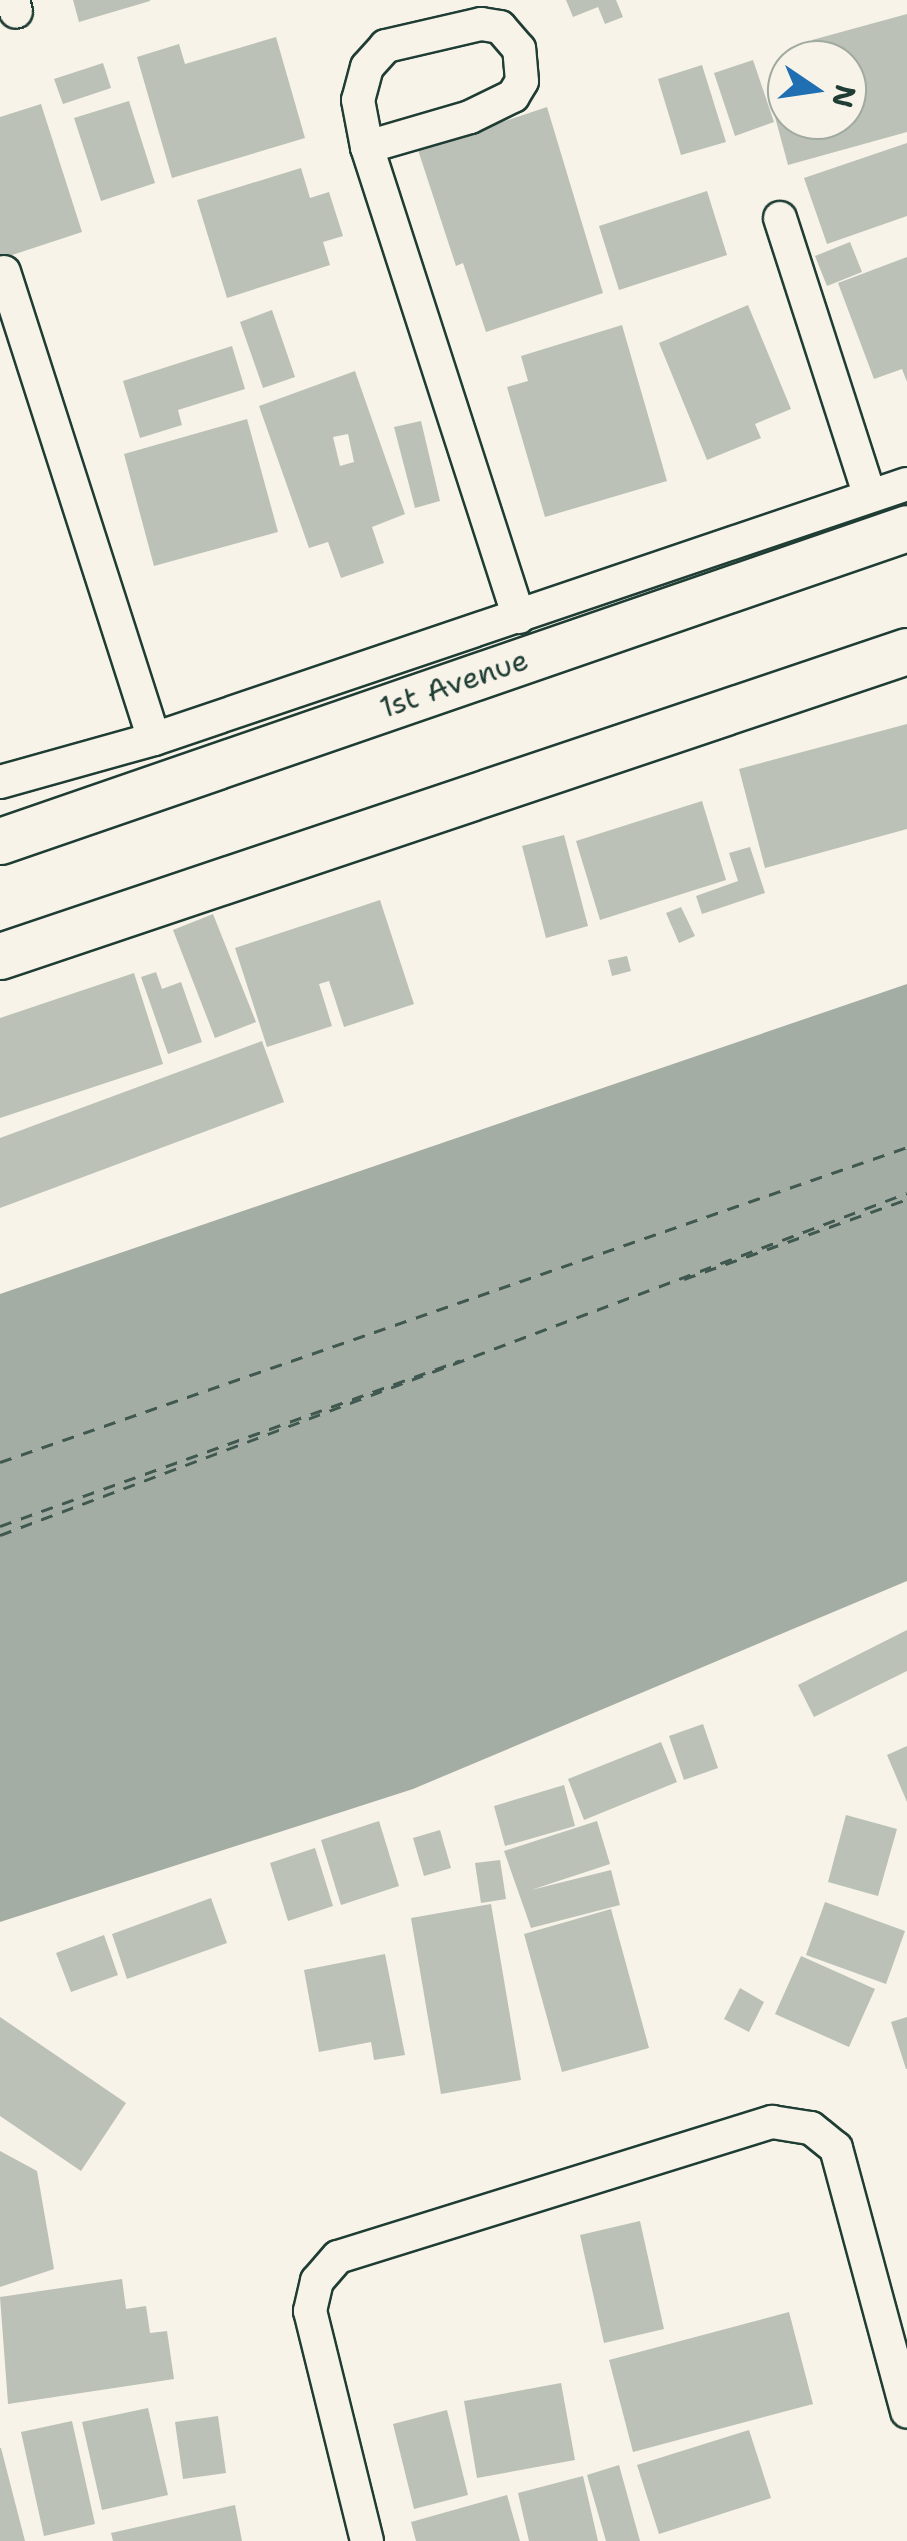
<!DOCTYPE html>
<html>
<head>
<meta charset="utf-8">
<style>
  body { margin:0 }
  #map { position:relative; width:907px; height:2541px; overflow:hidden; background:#f7f3e8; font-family:"Shantell Sans",sans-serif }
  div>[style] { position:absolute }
  .water>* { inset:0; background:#a4ada3 }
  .ferry>* { height:2.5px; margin-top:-1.25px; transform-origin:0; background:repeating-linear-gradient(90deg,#405950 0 12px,transparent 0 22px) }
  .building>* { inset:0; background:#bbc1b6 }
  .roads { filter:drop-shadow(2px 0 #1f3d34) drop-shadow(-2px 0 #1f3d34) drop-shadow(0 2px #1f3d34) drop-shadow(0 -2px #1f3d34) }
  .minor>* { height:32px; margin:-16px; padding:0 16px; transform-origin:16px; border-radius:16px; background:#f7f3e8 }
  .secondary>* { height:45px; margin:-22.5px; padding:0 22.5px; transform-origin:22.5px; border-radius:22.5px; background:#f7f3e8 }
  span { translate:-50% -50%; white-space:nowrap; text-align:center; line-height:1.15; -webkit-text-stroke:9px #f7f3e8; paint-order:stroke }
  .street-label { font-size:30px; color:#1f3d34 }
  .north { position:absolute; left:767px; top:40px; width:100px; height:100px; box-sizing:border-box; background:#f7f3e8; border:2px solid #a1aaa0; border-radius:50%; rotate:103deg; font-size:28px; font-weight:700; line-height:40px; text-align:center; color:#1f3d34 }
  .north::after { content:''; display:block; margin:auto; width:35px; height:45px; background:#1f6fb2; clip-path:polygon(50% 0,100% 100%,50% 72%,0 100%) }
</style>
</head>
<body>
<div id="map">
  <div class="water">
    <div style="clip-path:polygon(907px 984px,907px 1581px,413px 1789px,0 1922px,0 1294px)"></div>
  </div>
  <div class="ferry">
    <div style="left:684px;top:1279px;width:237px;rotate:-19.7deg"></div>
    <div style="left:0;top:1462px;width:960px;rotate:-19.15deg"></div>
    <div style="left:0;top:1526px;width:489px;rotate:-19.8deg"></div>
    <div style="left:0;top:1535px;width:969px;rotate:-20.66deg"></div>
  </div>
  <div class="building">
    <div style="clip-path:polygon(73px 0,150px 0,150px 1px,79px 22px)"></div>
    <div style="clip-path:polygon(566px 0,616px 0,623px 17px,605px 24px,598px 7px,573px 17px)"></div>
    <div style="clip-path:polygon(907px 14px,907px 132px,788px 165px,768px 91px,787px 86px,787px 120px,847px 120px,847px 60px,817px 60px,812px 40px)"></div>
    <div style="clip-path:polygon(276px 37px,305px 138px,172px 178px,137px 57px,179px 44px,185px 64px)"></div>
    <div style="clip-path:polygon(753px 60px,774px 122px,735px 136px,714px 73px)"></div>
    <div style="clip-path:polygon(103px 63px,111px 88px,63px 104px,54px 79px)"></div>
    <div style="clip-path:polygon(702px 65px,726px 142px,681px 155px,658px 79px)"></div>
    <div style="clip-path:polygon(129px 101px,155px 183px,101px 201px,74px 118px)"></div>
    <div style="clip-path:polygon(41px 104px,82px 232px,0 259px,0 117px)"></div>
    <div style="clip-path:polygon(547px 107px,603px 293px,486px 332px,463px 263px,456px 266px,418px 150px)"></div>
    <div style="clip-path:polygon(907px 143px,907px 216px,827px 244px,804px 178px)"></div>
    <div style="clip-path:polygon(301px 168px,310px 198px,329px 192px,343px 236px,323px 242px,330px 265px,227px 298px,197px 200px)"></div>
    <div style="clip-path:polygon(707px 191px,727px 255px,619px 290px,599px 226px)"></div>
    <div style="clip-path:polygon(850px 242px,862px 272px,827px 286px,815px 256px)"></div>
    <div style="clip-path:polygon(907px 257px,907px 382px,902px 369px,874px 379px,838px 283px)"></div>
    <div style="clip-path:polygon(748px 305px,791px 409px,755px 424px,761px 438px,707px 460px,659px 343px)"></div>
    <div style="clip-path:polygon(272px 310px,295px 377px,263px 388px,240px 322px)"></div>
    <div style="clip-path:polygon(622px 325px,667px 481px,545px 517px,507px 387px,528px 381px,521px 356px)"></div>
    <div style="clip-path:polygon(232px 346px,245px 389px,178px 410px,182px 425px,140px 438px,123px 381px)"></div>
    <div style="clip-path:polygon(evenodd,355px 371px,405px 514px,372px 527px,384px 563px,341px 578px,328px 542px,309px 548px,259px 406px,355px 371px,348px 434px,354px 462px,340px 466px,333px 437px,348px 434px)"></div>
    <div style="clip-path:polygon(247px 419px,278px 532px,154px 566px,124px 454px)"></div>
    <div style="clip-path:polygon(421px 421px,440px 501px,415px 508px,394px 427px)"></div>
    <div style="clip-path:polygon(907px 724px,907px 829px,765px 868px,739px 769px)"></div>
    <div style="clip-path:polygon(702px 801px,726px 880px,600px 920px,576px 841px)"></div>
    <div style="clip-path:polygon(564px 835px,588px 926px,546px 938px,522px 846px)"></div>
    <div style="clip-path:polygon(750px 847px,765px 893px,702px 914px,696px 896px,738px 881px,729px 853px)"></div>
    <div style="clip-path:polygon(380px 900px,414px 1004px,344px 1027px,329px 981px,319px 984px,332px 1026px,267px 1047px,235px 948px)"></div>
    <div style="clip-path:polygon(681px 907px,695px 936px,679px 943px,666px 913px)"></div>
    <div style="clip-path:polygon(213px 914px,256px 1022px,215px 1038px,173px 930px)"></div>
    <div style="clip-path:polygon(627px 956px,631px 971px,612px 976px,608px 960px)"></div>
    <div style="clip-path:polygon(156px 972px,162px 989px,181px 982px,202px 1042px,168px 1054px,141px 977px)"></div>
    <div style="clip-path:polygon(134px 973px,163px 1064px,0 1118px,0 1018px)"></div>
    <div style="clip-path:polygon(262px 1041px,284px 1102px,0 1208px,0 1138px)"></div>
    <div style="clip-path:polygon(907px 1630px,907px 1671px,814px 1717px,798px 1685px)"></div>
    <div style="clip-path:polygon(703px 1724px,718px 1768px,684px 1780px,669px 1736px)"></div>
    <div style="clip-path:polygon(661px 1742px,677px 1782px,584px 1820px,568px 1779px)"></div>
    <div style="clip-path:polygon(907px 1746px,907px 1802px,887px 1755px)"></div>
    <div style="clip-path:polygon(564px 1785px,575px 1826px,505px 1846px,494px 1806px)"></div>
    <div style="clip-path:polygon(846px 1815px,897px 1829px,878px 1896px,828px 1882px)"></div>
    <div style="clip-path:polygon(379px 1821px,399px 1886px,341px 1905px,321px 1840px)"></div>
    <div style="clip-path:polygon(597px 1821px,610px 1864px,531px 1890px,611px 1870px,620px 1905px,531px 1928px,504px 1851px)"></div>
    <div style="clip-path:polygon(440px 1830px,451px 1868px,424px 1876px,413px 1838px)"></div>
    <div style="clip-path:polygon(315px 1848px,333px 1906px,288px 1921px,270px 1863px)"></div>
    <div style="clip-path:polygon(500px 1860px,506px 1899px,481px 1903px,475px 1863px)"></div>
    <div style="clip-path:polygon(211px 1898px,227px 1943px,127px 1979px,112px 1934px)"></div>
    <div style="clip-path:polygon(825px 1902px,905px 1931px,886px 1984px,806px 1955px)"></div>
    <div style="clip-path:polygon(491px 1904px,521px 2080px,441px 2094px,411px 1918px)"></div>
    <div style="clip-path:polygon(611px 1909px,649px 2048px,562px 2072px,524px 1934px)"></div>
    <div style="clip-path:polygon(104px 1935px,118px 1975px,71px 1992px,56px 1953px)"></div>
    <div style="clip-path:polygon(385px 1954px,405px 2055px,374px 2060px,371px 2042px,319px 2052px,304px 1970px)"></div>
    <div style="clip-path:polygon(801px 1956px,875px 1989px,849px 2047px,775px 2014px)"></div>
    <div style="clip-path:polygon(740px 1988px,764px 2002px,749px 2032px,724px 2019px)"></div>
    <div style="clip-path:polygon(0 2017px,126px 2103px,81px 2171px,0 2116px)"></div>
    <div style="clip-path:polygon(907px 2017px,907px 2069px,906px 2069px,891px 2022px)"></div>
    <div style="clip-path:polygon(0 2151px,37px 2171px,54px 2269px,0 2287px)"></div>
    <div style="clip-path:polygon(640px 2221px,664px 2329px,604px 2343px,580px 2235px)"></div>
    <div style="clip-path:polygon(122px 2279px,126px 2309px,146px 2306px,150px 2333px,167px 2331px,174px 2379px,8px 2404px,0 2297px)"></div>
    <div style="clip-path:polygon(789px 2312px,813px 2404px,633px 2452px,609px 2360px)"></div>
    <div style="clip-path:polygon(561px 2383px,575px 2460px,477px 2478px,464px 2401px)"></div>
    <div style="clip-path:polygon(148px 2408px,168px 2495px,102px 2510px,82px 2422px)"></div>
    <div style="clip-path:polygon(447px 2410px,468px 2495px,414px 2509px,393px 2424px)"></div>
    <div style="clip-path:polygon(218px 2416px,226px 2473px,183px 2479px,175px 2422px)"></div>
    <div style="clip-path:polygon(72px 2421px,95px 2524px,44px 2536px,21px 2432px)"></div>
    <div style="clip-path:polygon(749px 2430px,771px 2498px,659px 2534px,637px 2465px)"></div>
    <div style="clip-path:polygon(0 2448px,1px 2448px,25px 2541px,0 2541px)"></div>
    <div style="clip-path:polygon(619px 2465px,640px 2541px,606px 2541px,587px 2475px)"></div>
    <div style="clip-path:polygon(583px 2476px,598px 2541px,529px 2541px,518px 2493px)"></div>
    <div style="clip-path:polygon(507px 2495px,520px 2541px,416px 2541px,411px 2522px)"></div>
    <div style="clip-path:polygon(235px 2505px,242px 2541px,113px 2541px,111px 2533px)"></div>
  </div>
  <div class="roads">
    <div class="minor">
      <div style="left:13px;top:0;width:12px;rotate:76deg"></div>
      <div style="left:367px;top:147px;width:107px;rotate:-16.2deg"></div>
      <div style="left:470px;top:117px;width:48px;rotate:-26deg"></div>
      <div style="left:513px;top:96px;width:17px;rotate:-59deg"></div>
      <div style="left:522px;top:81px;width:32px;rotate:-95deg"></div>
      <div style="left:519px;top:49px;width:29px;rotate:-131deg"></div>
      <div style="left:500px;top:27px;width:19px;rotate:-171deg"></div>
      <div style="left:481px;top:24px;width:98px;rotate:167deg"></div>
      <div style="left:386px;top:46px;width:28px;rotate:132deg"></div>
      <div style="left:367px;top:67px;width:34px;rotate:105deg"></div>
      <div style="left:358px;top:100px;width:48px;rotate:79.2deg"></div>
      <div style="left:367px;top:147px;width:494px;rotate:72.1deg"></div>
      <div style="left:780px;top:218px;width:292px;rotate:72.1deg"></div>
      <div style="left:4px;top:272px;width:490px;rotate:72.2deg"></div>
      <div style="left:0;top:782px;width:160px;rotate:-15.6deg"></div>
      <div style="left:154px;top:739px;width:795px;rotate:-18.71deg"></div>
      <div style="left:367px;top:2541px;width:237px;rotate:-103.9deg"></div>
      <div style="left:310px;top:2311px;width:31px;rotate:-77deg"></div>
      <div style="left:317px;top:2281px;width:32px;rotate:-49deg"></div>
      <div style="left:338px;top:2257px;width:455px;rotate:-17.3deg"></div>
      <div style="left:772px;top:2122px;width:39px;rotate:9deg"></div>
      <div style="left:811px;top:2128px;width:32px;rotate:39deg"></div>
      <div style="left:836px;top:2148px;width:273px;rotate:74.9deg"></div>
    </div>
    <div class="secondary">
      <div style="left:0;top:841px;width:959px;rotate:-19.04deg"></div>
      <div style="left:0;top:956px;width:957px;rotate:-18.59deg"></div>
    </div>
  </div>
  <div class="street-label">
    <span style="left:454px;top:684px;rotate:-19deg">1st Avenue</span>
  </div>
  <div class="north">N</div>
</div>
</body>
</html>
